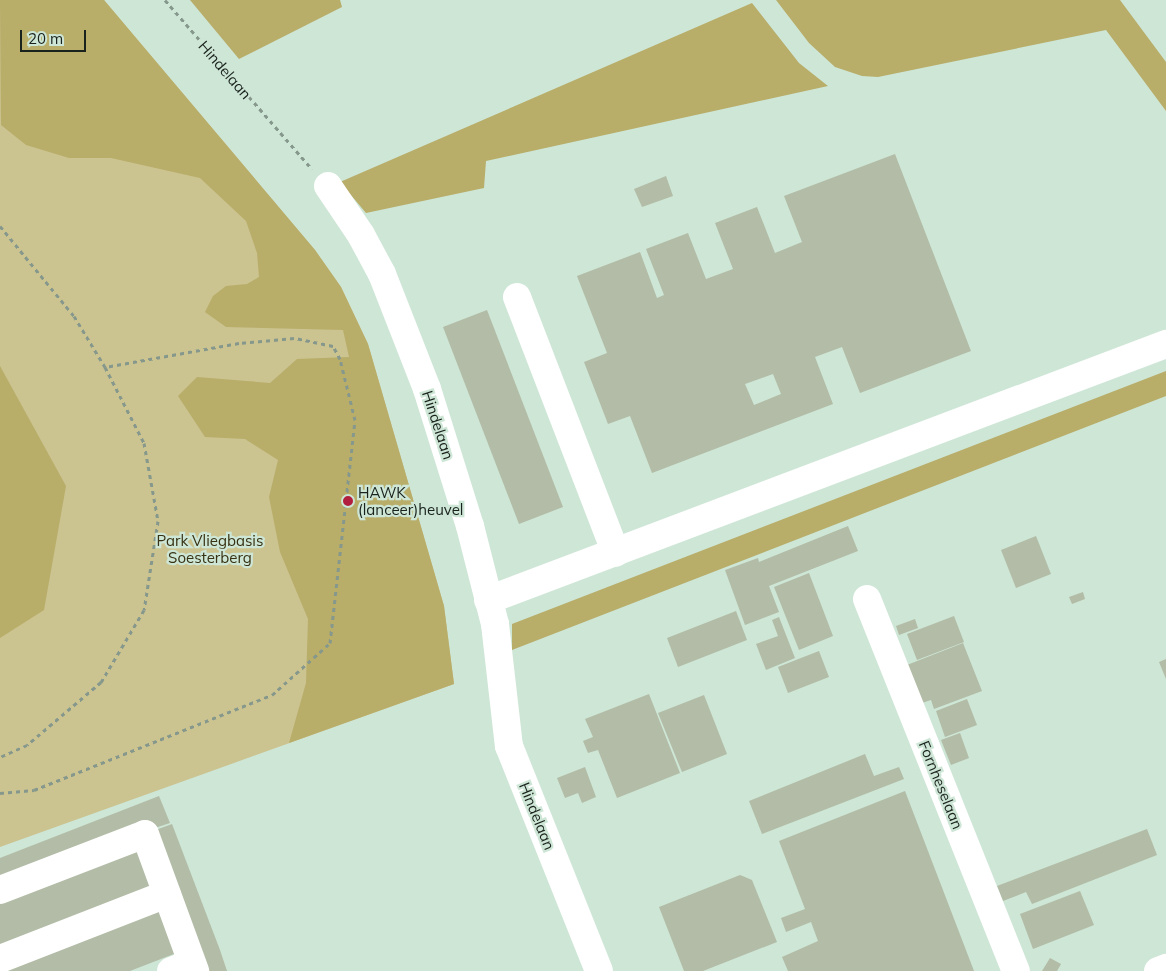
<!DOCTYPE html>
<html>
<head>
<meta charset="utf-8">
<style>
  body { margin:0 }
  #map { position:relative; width:1166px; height:971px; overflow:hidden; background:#cee6d6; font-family:Mulish,sans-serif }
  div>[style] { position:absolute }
  .green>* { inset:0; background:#cbc390 }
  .forest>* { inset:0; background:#b8ad69 }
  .building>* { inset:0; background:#b2bca6 }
  .path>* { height:3px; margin-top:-1.5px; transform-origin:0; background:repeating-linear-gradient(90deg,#86988c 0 4px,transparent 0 8px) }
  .minor>* { height:28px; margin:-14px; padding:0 14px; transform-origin:14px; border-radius:14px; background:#fff }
  .dots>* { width:14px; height:14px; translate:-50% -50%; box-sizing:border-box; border:2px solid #cee6d6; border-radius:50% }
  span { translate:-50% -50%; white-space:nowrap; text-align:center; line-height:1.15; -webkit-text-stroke:4.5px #cee6d6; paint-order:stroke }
  .street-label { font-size:15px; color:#19221c }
  .poi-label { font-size:15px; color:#19221c }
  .left { translate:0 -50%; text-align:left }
  .park-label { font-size:15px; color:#373213 }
  .scale { position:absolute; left:20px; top:30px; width:66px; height:22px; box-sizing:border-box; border:2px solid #19221c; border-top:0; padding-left:6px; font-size:15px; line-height:18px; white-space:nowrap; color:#19221c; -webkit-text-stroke:4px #cee6d6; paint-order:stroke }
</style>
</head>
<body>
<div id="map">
  <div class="green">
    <div style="clip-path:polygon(0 0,104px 0,315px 250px,341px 287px,368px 344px,444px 606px,454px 684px,0 847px)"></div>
  </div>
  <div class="forest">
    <div style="clip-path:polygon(0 0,104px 0,315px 250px,341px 287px,368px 344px,444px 606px,454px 684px,289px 743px,306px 683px,308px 619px,280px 552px,269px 497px,278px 460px,245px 439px,205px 437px,178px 396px,197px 377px,270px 383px,297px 359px,349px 357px,343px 330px,226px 327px,205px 312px,213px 296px,226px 286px,247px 284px,259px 277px,257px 253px,246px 221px,200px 178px,111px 158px,69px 158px,26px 145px,1px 125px)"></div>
    <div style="clip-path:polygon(190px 0,340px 0,342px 7px,239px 59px)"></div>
    <div style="clip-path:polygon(776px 0,1120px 0,1166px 62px,1166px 111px,1106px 30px,878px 77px,862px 76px,835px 67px,809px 43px)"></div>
    <div style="clip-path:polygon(752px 3px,799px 63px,828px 86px,486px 161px,484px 188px,366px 213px,340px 182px)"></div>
    <div style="clip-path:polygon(0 366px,66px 486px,44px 610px,0 638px)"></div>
    <div style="clip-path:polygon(1166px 371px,1166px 396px,512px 650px,512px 624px)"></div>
  </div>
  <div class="building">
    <div style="clip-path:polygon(evenodd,895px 154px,971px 351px,860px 393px,842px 347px,815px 357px,833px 404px,652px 473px,630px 416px,608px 424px,584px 362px,607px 353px,577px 276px,640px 252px,657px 298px,664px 295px,646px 249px,688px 233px,706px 279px,733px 269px,715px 223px,757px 207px,775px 253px,802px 242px,784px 196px,895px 154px,773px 374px,781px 394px,754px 405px,745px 384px,773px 374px)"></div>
    <div style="clip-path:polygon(666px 176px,673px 196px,642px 207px,634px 189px)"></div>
    <div style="clip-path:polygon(487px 310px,563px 507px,519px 524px,443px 327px)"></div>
    <div style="clip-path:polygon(848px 526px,858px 551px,769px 586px,779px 612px,745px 625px,725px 570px,758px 558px,759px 562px)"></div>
    <div style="clip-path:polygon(1036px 536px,1051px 574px,1016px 588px,1001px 550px)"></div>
    <div style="clip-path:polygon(809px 573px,833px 636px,799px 650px,774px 587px)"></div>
    <div style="clip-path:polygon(1083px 592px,1085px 599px,1072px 604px,1069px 597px)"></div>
    <div style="clip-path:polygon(736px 611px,747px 640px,678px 667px,667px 638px)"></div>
    <div style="clip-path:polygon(954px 616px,964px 642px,917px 660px,907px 634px)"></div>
    <div style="clip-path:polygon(779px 617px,795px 658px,766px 670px,756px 644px,778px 636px,772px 620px)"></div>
    <div style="clip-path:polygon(915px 619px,918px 628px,899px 635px,896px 626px)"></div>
    <div style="clip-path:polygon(963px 643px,982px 691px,934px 709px,931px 700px,922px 703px,907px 665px)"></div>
    <div style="clip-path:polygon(819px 651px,829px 677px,788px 693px,778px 667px)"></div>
    <div style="clip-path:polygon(1166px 659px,1166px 679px,1159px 662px)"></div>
    <div style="clip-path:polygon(649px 694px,680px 773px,617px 798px,598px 750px,588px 753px,583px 741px,593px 737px,585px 719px)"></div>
    <div style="clip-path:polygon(704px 695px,727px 754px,682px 772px,658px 713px)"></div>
    <div style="clip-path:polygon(967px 699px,977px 725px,945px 737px,936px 711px)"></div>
    <div style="clip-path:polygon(960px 733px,969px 758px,951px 765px,941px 740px)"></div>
    <div style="clip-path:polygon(865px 754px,874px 776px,899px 767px,904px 779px,762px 834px,749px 801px)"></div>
    <div style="clip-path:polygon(585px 767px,596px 797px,582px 803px,578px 793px,565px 798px,557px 778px)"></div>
    <div style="clip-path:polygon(905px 791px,974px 971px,788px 971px,782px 957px,818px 941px,811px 922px,786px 932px,781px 918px,805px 909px,779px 841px)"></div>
    <div style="clip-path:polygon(159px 796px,170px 823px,0 879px,0 858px)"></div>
    <div style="clip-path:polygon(172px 824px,220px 950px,227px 971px,206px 971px,153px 831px)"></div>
    <div style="clip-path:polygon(1147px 829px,1157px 855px,1032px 904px,1026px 892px,1003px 901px,997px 886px)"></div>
    <div style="clip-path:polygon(138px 847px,153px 887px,0 947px,0 900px)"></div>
    <div style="clip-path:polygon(740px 875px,752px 880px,777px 942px,703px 971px,684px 971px,659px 907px)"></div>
    <div style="clip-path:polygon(1080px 891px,1094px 925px,1033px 949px,1020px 914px)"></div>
    <div style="clip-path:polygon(162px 909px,179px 952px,130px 971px,1px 971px)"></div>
    <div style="clip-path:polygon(1050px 958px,1061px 964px,1057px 971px,1042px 971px)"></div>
  </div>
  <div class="path">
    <div style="left:165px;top:0;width:224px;rotate:49deg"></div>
    <div style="left:0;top:226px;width:117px;rotate:50.6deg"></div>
    <div style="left:74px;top:316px;width:60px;rotate:58.7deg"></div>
    <div style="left:105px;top:367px;width:85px;rotate:62.8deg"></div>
    <div style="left:144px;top:443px;width:79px;rotate:79.8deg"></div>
    <div style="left:158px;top:521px;width:90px;rotate:98.9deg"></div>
    <div style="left:144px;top:610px;width:84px;rotate:120.8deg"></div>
    <div style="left:101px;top:682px;width:97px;rotate:139.6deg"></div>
    <div style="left:27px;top:745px;width:30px;rotate:156deg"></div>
    <div style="left:0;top:793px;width:34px;rotate:-5deg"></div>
    <div style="left:34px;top:790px;width:256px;rotate:-21.8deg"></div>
    <div style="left:272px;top:695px;width:78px;rotate:-41.9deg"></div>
    <div style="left:330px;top:643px;width:224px;rotate:-83.6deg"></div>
    <div style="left:355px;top:420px;width:63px;rotate:-103.8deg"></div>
    <div style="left:340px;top:359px;width:15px;rotate:-118deg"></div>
    <div style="left:333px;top:346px;width:40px;rotate:-168deg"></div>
    <div style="left:294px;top:338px;width:55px;rotate:174.8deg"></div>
    <div style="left:239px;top:343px;width:136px;rotate:169.8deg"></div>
  </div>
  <div class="minor">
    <div style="left:328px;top:186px;width:59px;rotate:56deg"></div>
    <div style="left:361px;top:235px;width:44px;rotate:61.7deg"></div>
    <div style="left:382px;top:274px;width:123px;rotate:68.6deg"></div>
    <div style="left:427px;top:389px;width:144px;rotate:72.6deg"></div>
    <div style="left:470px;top:526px;width:101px;rotate:75.7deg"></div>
    <div style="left:495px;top:624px;width:123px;rotate:83.5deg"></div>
    <div style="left:509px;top:746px;width:242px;rotate:68.2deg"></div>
    <div style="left:517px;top:297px;width:274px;rotate:68.9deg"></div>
    <div style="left:867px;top:599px;width:401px;rotate:68.2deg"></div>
    <div style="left:488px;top:600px;width:725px;rotate:-20.69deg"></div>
    <div style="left:0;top:890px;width:155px;rotate:-21.1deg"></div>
    <div style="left:145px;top:834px;width:146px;rotate:69.9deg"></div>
    <div style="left:0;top:959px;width:179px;rotate:-21.3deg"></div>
    <div style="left:171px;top:971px;width:22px;rotate:-21deg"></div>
    <div style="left:1158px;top:971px;width:9px;rotate:-21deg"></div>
  </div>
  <div class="dots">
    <div style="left:348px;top:501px;background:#b21f3e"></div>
  </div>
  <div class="street-label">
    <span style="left:225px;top:70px;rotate:49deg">Hindelaan</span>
    <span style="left:438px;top:425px;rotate:72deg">Hindelaan</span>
    <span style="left:941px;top:785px;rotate:68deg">Fornheselaan</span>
    <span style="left:537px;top:816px;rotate:68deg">Hindelaan</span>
  </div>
  <div class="poi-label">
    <span class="left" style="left:358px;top:501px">HAWK<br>(lanceer)heuvel</span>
  </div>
  <div class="park-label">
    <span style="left:210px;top:549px">Park Vliegbasis<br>Soesterberg</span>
  </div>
  <div class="scale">20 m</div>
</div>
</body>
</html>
